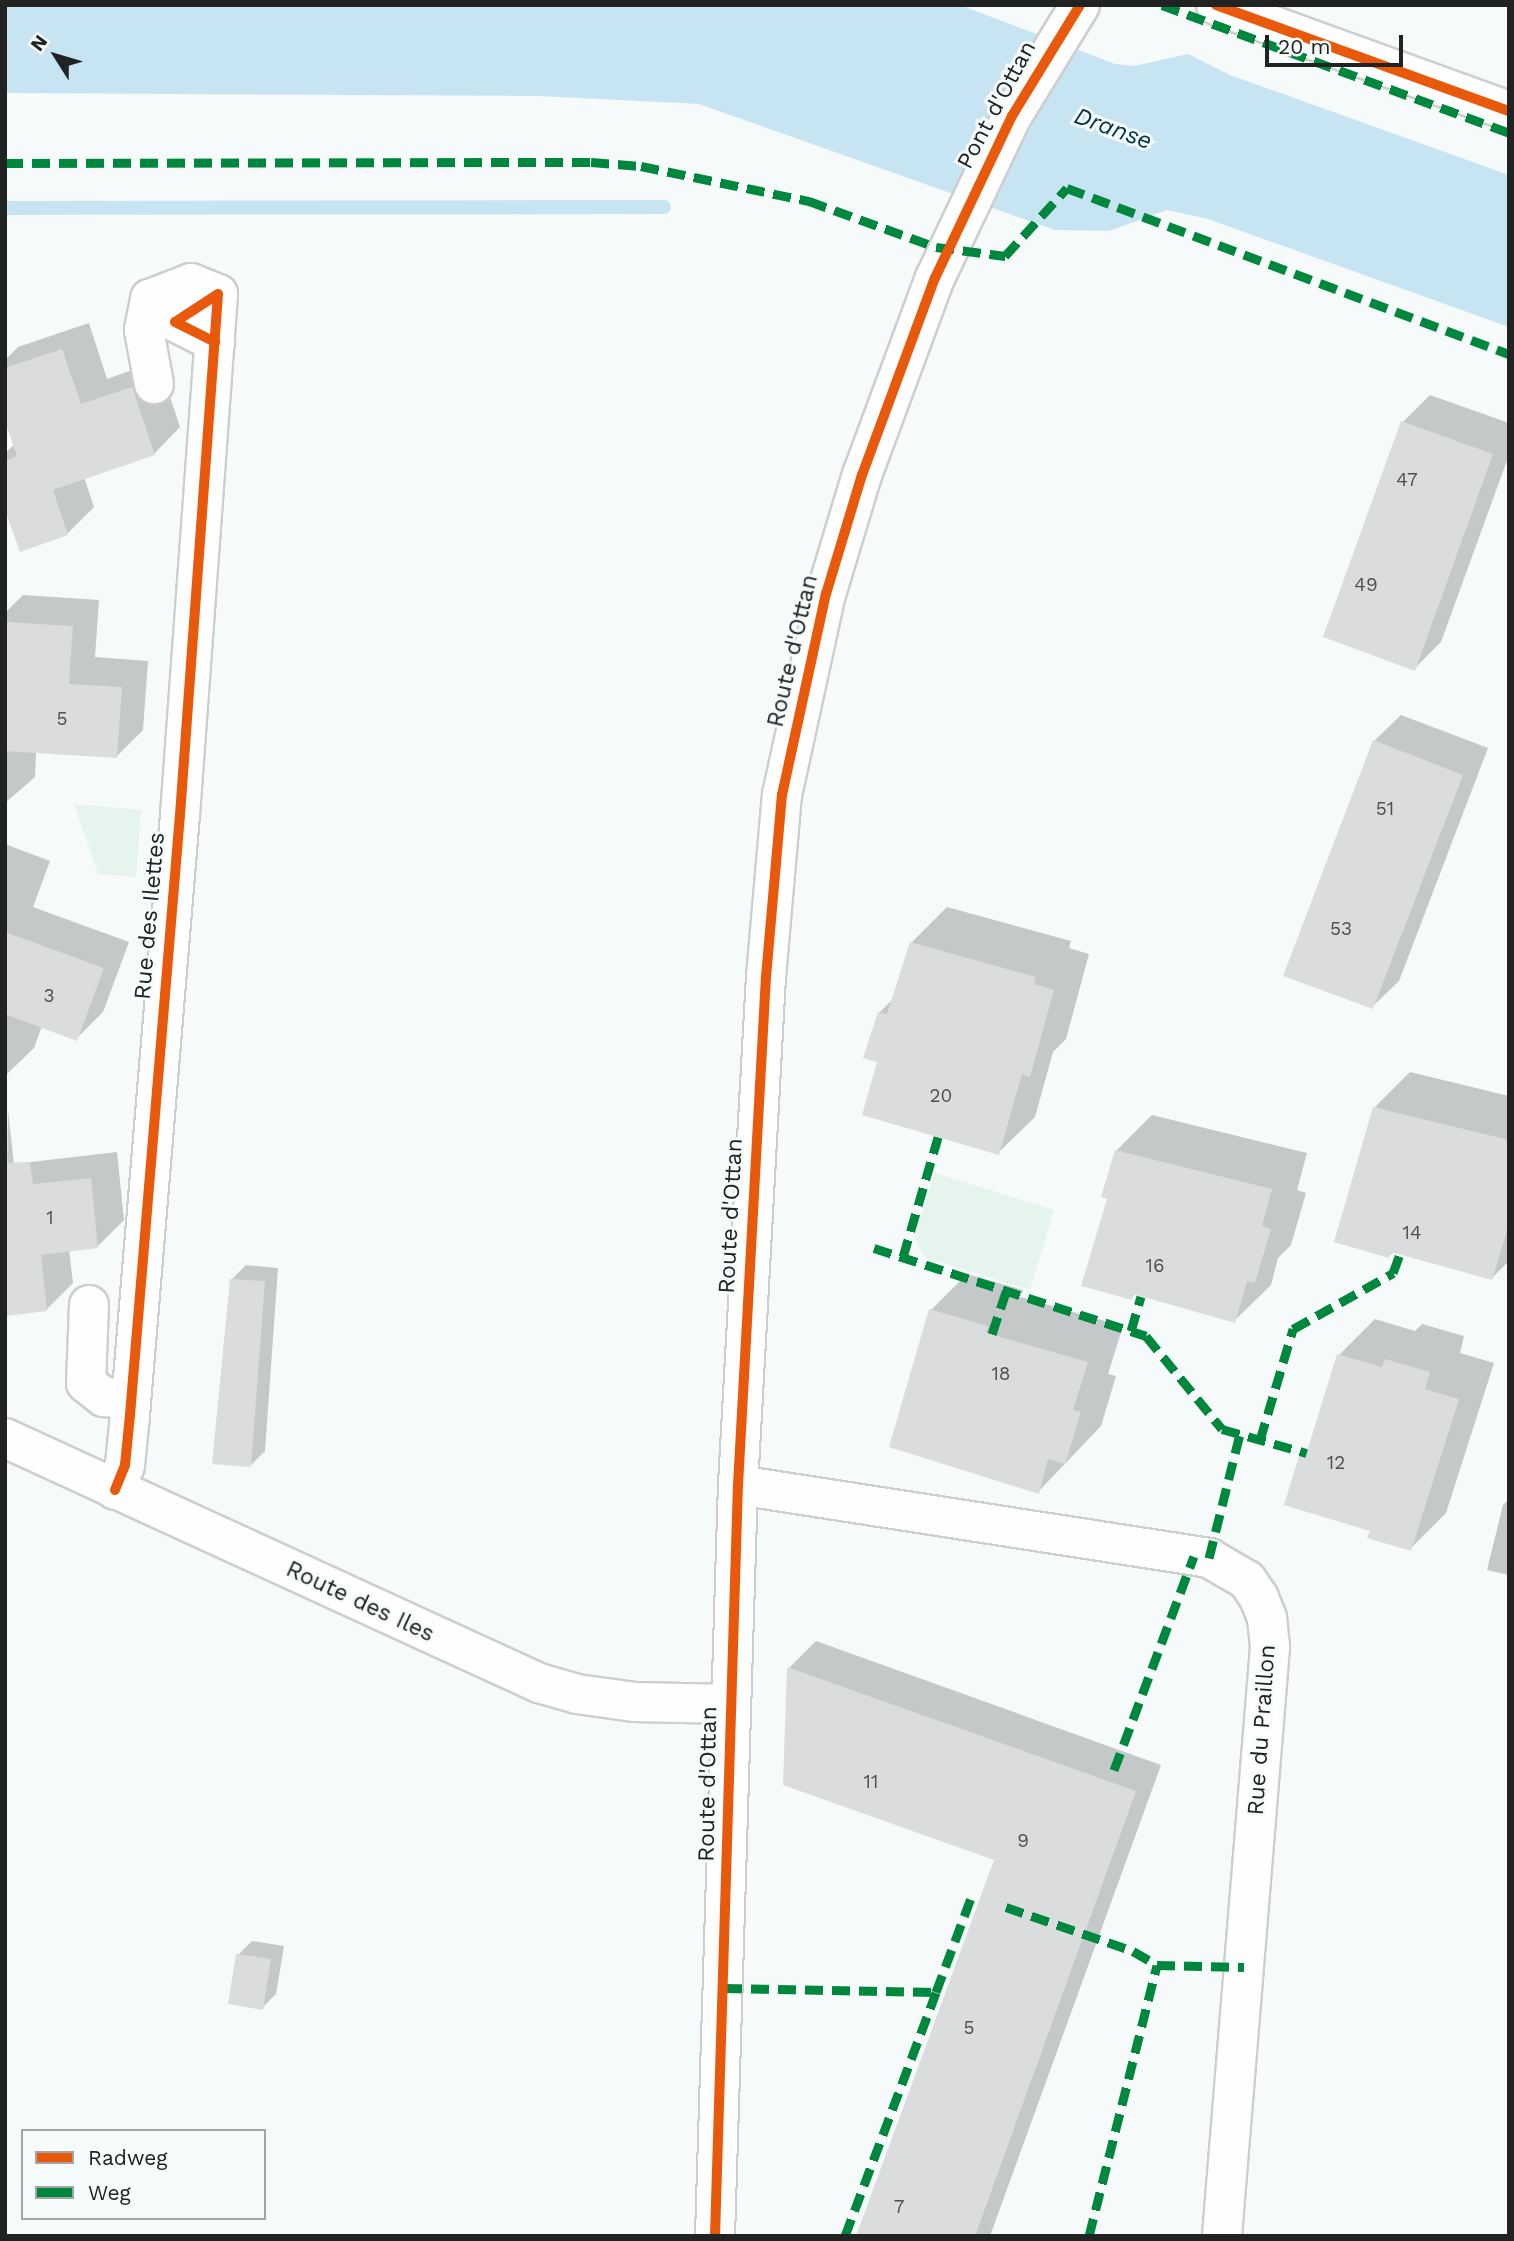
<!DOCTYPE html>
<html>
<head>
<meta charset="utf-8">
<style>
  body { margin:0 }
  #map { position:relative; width:1514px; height:2241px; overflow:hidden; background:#f7fafa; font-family:"Work Sans",sans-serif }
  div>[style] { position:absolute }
  .green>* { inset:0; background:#e5f4ec }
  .water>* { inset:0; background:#c7e4f2 }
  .shadow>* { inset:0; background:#0003 }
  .stream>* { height:14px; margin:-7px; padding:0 7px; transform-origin:7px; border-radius:7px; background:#c7e4f2 }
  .building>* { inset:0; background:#dadcdd }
  .roads { filter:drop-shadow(2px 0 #cdcfcf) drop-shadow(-2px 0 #cdcfcf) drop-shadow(0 2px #cdcfcf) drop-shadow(0 -2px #cdcfcf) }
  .minor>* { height:38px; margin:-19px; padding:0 19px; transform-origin:19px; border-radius:19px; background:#fefefe }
  .quiet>* { height:9px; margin-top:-4.5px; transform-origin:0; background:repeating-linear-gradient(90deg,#00873e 0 18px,transparent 0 27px) }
  .cycleway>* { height:10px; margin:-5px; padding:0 5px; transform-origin:5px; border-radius:5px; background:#e8590c }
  span { translate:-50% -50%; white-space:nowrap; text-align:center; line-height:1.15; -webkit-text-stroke:6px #f6fbfb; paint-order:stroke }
  .number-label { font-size:19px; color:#4f5152 }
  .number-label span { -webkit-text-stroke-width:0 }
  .street-label { font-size:23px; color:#212323 }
  .water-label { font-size:24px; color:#003449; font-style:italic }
  .frame { position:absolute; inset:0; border:7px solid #212323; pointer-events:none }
  .legend { position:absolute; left:21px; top:2129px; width:245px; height:91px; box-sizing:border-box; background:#f6fbfb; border:2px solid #a1a5a5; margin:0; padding:9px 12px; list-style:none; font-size:21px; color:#212323 }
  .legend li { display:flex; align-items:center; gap:14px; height:35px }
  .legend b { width:35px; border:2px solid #a1a5a5 }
  .north { position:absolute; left:21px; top:21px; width:70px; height:70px; -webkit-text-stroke:5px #f6fbfb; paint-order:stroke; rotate:307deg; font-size:19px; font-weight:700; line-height:28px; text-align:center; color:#212323 }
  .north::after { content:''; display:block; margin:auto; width:24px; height:32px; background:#212323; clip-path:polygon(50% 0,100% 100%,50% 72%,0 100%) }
  .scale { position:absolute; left:1265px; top:35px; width:138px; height:32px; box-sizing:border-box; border:4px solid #212323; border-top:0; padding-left:9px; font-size:21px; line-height:24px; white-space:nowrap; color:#212323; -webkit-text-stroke:5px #f6fbfb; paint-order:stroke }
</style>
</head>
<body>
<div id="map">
  <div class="green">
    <div style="clip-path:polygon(74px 804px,141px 810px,136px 877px,98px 874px)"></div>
    <div style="clip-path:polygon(935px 1173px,1054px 1210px,1030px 1290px,926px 1258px,914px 1239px)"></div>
  </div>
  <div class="water">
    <div style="clip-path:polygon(5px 5px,960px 5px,1115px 64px,1134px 66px,1188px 54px,1230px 75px,1509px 175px,1509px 327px,1208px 219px,1167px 210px,1109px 231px,1055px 230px,699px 104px,539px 96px,5px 93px)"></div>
  </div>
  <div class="shadow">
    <div style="clip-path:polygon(89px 323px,107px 379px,158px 361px,180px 427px,154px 454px,84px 477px,94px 507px,67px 534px,5px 504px,5px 453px,15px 444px,5px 415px,5px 360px,18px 347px)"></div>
    <div style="clip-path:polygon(1430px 395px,1509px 423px,1509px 455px,1441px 642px,1414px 669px,1325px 636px,1403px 422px)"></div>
    <div style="clip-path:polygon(23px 595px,99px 600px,95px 657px,148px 661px,143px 730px,116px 757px,36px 752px,35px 777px,5px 803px,5px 613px)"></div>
    <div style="clip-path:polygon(1401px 715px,1488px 748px,1399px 981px,1372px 1007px,1374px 741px)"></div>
    <div style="clip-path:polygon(5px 844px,50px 861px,33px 907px,129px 942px,103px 1012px,76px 1039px,42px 1026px,34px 1048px,7px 1074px)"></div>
    <div style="clip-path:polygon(947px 907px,1071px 941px,1069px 948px,1089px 954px,1066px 1039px,1053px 1052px,1035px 1117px,998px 1153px,879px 1061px,879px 1013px,894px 998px,911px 943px)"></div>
    <div style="clip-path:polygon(1410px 1072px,1509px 1096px,1509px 1261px,1492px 1278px,1394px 1251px,1389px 1256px,1374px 1108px)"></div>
    <div style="clip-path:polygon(8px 1110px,14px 1164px,117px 1152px,124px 1220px,97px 1247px,69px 1250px,73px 1283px,46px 1310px,5px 1314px)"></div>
    <div style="clip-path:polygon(1152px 1115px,1307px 1153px,1297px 1190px,1306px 1193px,1291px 1245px,1278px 1258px,1271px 1285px,1234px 1321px,1136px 1293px,1131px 1298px,1109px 1198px,1116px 1151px)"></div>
    <div style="clip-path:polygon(246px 1265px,278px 1268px,265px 1451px,251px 1465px,214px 1462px,232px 1279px)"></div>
    <div style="clip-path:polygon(967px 1274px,1023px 1290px,1020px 1297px,1123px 1326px,1108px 1374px,1116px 1376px,1101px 1426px,1038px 1492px,931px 1310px)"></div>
    <div style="clip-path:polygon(1375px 1319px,1415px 1331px,1422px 1324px,1464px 1336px,1460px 1353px,1494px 1363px,1446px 1513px,1410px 1549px,1372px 1530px,1301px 1457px,1311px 1447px,1339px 1355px)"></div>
    <div style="clip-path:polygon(1509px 1499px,1509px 1575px,1487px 1570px,1503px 1505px)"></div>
    <div style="clip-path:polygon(816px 1641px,1161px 1765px,990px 2236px,858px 2236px,996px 1859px,789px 1668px)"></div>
    <div style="clip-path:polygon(252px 1941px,284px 1946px,276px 1994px,262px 2008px,238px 1955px)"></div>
  </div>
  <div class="stream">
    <div style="left:5px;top:208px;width:659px;rotate:-0.09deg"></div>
  </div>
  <div class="building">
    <div style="clip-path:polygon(62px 349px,81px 404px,132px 387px,155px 455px,53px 490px,68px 535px,20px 552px,5px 510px,5px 461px,17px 456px,5px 421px,5px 368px)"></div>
    <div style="clip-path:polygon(1401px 421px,1493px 454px,1415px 671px,1323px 637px)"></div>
    <div style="clip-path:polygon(5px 622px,73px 626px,69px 684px,122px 687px,117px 758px,5px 751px)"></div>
    <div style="clip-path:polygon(1373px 740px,1463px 775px,1373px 1009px,1283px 976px)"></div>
    <div style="clip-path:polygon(5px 932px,104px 968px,77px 1041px,5px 1014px)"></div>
    <div style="clip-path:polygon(910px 942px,1036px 977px,1034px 984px,1054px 990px,1030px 1077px,1022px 1074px,999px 1155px,862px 1115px,877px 1062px,863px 1058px,878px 1012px,887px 1014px)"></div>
    <div style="clip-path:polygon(1373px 1107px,1509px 1140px,1509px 1224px,1492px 1280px,1391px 1252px,1389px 1258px,1334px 1242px)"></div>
    <div style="clip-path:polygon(1115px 1150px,1272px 1189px,1262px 1226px,1271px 1229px,1255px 1283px,1247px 1281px,1235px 1323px,1133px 1294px,1132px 1300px,1081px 1286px,1107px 1199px,1101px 1197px)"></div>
    <div style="clip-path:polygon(30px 1162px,33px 1184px,91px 1178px,98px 1248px,41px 1255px,47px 1311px,5px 1316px,5px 1163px)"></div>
    <div style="clip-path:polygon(230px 1279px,265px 1281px,251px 1467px,212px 1464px)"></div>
    <div style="clip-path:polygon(929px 1309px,988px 1326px,986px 1333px,1088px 1362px,1073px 1410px,1081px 1412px,1065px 1464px,1048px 1459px,1039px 1494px,889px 1447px)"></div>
    <div style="clip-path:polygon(1337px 1354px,1382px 1367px,1385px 1359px,1430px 1372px,1425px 1389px,1459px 1399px,1411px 1551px,1367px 1538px,1370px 1531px,1284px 1505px,1299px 1456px,1305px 1458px)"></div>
    <div style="clip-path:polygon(787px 1667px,1136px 1791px,975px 2236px,856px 2236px,994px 1860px,783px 1785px)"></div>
    <div style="clip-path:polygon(236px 1954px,271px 1959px,263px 2010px,228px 2004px)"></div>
  </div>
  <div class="roads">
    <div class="minor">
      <div style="left:1216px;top:5px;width:312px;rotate:19.9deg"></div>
      <div style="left:154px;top:384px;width:55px;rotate:-100.5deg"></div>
      <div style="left:144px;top:330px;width:32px;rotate:-79deg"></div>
      <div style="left:150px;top:299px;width:44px;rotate:-21.3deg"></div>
      <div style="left:191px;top:283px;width:29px;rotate:22deg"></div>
      <div style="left:89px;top:1305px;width:78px;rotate:92.2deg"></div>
      <div style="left:86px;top:1383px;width:23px;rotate:38deg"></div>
      <div style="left:104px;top:1397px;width:27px;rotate:4deg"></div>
      <div style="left:5px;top:1438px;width:588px;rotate:24.65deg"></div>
      <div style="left:539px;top:1683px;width:40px;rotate:16deg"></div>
      <div style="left:577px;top:1694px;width:59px;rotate:7.9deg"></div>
      <div style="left:635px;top:1702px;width:96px;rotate:1.2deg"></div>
      <div style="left:738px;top:1485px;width:477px;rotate:8.8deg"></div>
      <div style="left:1209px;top:1558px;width:44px;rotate:30.1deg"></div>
      <div style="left:1247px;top:1580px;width:22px;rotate:56deg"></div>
      <div style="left:1259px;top:1598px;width:22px;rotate:68deg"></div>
      <div style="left:1267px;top:1618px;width:29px;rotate:84deg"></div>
      <div style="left:1270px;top:1647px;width:591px;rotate:94.66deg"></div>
      <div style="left:115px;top:1490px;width:27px;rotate:-68deg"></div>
      <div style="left:125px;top:1465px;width:50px;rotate:-84.3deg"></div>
      <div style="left:130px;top:1415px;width:602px;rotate:-85.24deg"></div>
      <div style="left:180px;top:815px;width:522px;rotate:-85.83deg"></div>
      <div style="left:218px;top:294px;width:51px;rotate:146.9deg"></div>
      <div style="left:175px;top:322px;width:45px;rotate:26.6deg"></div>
      <div style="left:715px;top:2236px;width:751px;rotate:-88.25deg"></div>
      <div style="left:738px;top:1485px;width:509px;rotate:-86.85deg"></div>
      <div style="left:766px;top:977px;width:183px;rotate:-85deg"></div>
      <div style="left:782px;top:795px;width:206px;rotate:-77.7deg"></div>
      <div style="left:826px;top:594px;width:124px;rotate:-73.2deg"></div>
      <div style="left:862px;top:475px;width:210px;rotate:-69.7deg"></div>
      <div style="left:935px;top:278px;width:179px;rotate:-64.6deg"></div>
      <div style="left:1012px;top:116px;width:130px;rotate:-58.5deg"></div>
    </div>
  </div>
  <div class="quiet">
    <div style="left:1162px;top:5px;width:370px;rotate:20.2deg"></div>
    <div style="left:5px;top:163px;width:586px;rotate:-0.1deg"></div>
    <div style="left:591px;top:162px;width:50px;rotate:4.6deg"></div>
    <div style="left:641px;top:166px;width:172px;rotate:11.8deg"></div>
    <div style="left:809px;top:201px;width:135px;rotate:19.9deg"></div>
    <div style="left:936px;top:247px;width:70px;rotate:7.4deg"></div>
    <div style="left:1005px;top:256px;width:92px;rotate:-47.6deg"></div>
    <div style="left:1067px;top:188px;width:472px;rotate:20.6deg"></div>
    <div style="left:874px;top:1248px;width:286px;rotate:17.9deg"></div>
    <div style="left:1146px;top:1336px;width:120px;rotate:50.7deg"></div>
    <div style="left:1222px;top:1429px;width:88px;rotate:15.8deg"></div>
    <div style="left:903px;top:1257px;width:125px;rotate:-73.7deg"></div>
    <div style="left:1131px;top:1331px;width:36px;rotate:-74deg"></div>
    <div style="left:992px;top:1334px;width:54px;rotate:-71.6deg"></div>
    <div style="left:1260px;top:1440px;width:116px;rotate:-73.4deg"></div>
    <div style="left:1293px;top:1329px;width:115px;rotate:-29.2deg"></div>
    <div style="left:1393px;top:1273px;width:20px;rotate:-70deg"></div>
    <div style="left:1209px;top:1558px;width:128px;rotate:-76deg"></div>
    <div style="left:1114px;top:1770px;width:228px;rotate:-69.5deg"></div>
    <div style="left:1006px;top:1907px;width:134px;rotate:19.1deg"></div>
    <div style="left:1133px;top:1951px;width:28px;rotate:30deg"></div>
    <div style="left:724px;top:1988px;width:212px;rotate:1.1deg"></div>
    <div style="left:936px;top:1992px;width:103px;rotate:-69.6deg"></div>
    <div style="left:845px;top:2236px;width:260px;rotate:-69.5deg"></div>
    <div style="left:1089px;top:2236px;width:279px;rotate:-75.9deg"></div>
    <div style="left:1157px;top:1965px;width:87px;rotate:1.3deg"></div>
  </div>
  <div class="cycleway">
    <div style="left:1216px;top:5px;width:312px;rotate:19.9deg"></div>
    <div style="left:115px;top:1490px;width:27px;rotate:-68deg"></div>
    <div style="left:125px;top:1465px;width:50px;rotate:-84.3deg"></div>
    <div style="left:130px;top:1415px;width:602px;rotate:-85.24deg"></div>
    <div style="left:180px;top:815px;width:522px;rotate:-85.83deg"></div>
    <div style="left:218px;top:294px;width:51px;rotate:146.9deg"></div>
    <div style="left:175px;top:322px;width:45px;rotate:26.6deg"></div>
    <div style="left:715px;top:2236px;width:751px;rotate:-88.25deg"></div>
    <div style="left:738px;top:1485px;width:509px;rotate:-86.85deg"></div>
    <div style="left:766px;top:977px;width:183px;rotate:-85deg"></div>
    <div style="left:782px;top:795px;width:206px;rotate:-77.7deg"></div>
    <div style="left:826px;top:594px;width:124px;rotate:-73.2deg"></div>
    <div style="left:862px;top:475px;width:210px;rotate:-69.7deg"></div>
    <div style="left:935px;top:278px;width:179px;rotate:-64.6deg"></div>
    <div style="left:1012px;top:116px;width:130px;rotate:-58.5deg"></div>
  </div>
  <div class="number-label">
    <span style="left:1407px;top:480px">47</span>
    <span style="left:1366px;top:585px">49</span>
    <span style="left:62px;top:719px">5</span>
    <span style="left:1385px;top:809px">51</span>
    <span style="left:1341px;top:929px">53</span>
    <span style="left:49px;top:996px">3</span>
    <span style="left:941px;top:1096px">20</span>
    <span style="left:50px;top:1218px">1</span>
    <span style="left:1412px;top:1233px">14</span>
    <span style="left:1155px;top:1266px">16</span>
    <span style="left:1001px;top:1374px">18</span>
    <span style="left:1336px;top:1463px">12</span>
    <span style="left:871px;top:1782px">11</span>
    <span style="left:1023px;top:1841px">9</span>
    <span style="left:969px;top:2028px">5</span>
    <span style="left:899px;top:2207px">7</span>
  </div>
  <div class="street-label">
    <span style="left:997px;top:105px;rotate:-62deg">Pont d'Ottan</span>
    <span style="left:793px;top:651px;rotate:-77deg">Route d'Ottan</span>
    <span style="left:150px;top:916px;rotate:-85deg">Rue des Ilettes</span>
    <span style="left:731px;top:1216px;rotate:-87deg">Route d'Ottan</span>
    <span style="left:360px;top:1602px;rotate:25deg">Route des Iles</span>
    <span style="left:1262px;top:1730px;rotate:-86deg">Rue du Praillon</span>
    <span style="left:708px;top:1784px;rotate:-89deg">Route d'Ottan</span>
  </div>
  <div class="water-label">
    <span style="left:1113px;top:129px;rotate:20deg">Dranse</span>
  </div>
  <div class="frame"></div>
  <ul class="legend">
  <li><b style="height:9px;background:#e8590c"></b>Radweg</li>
  <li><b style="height:9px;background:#00873e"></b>Weg</li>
  </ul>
  <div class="north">N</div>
  <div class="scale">20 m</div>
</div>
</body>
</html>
